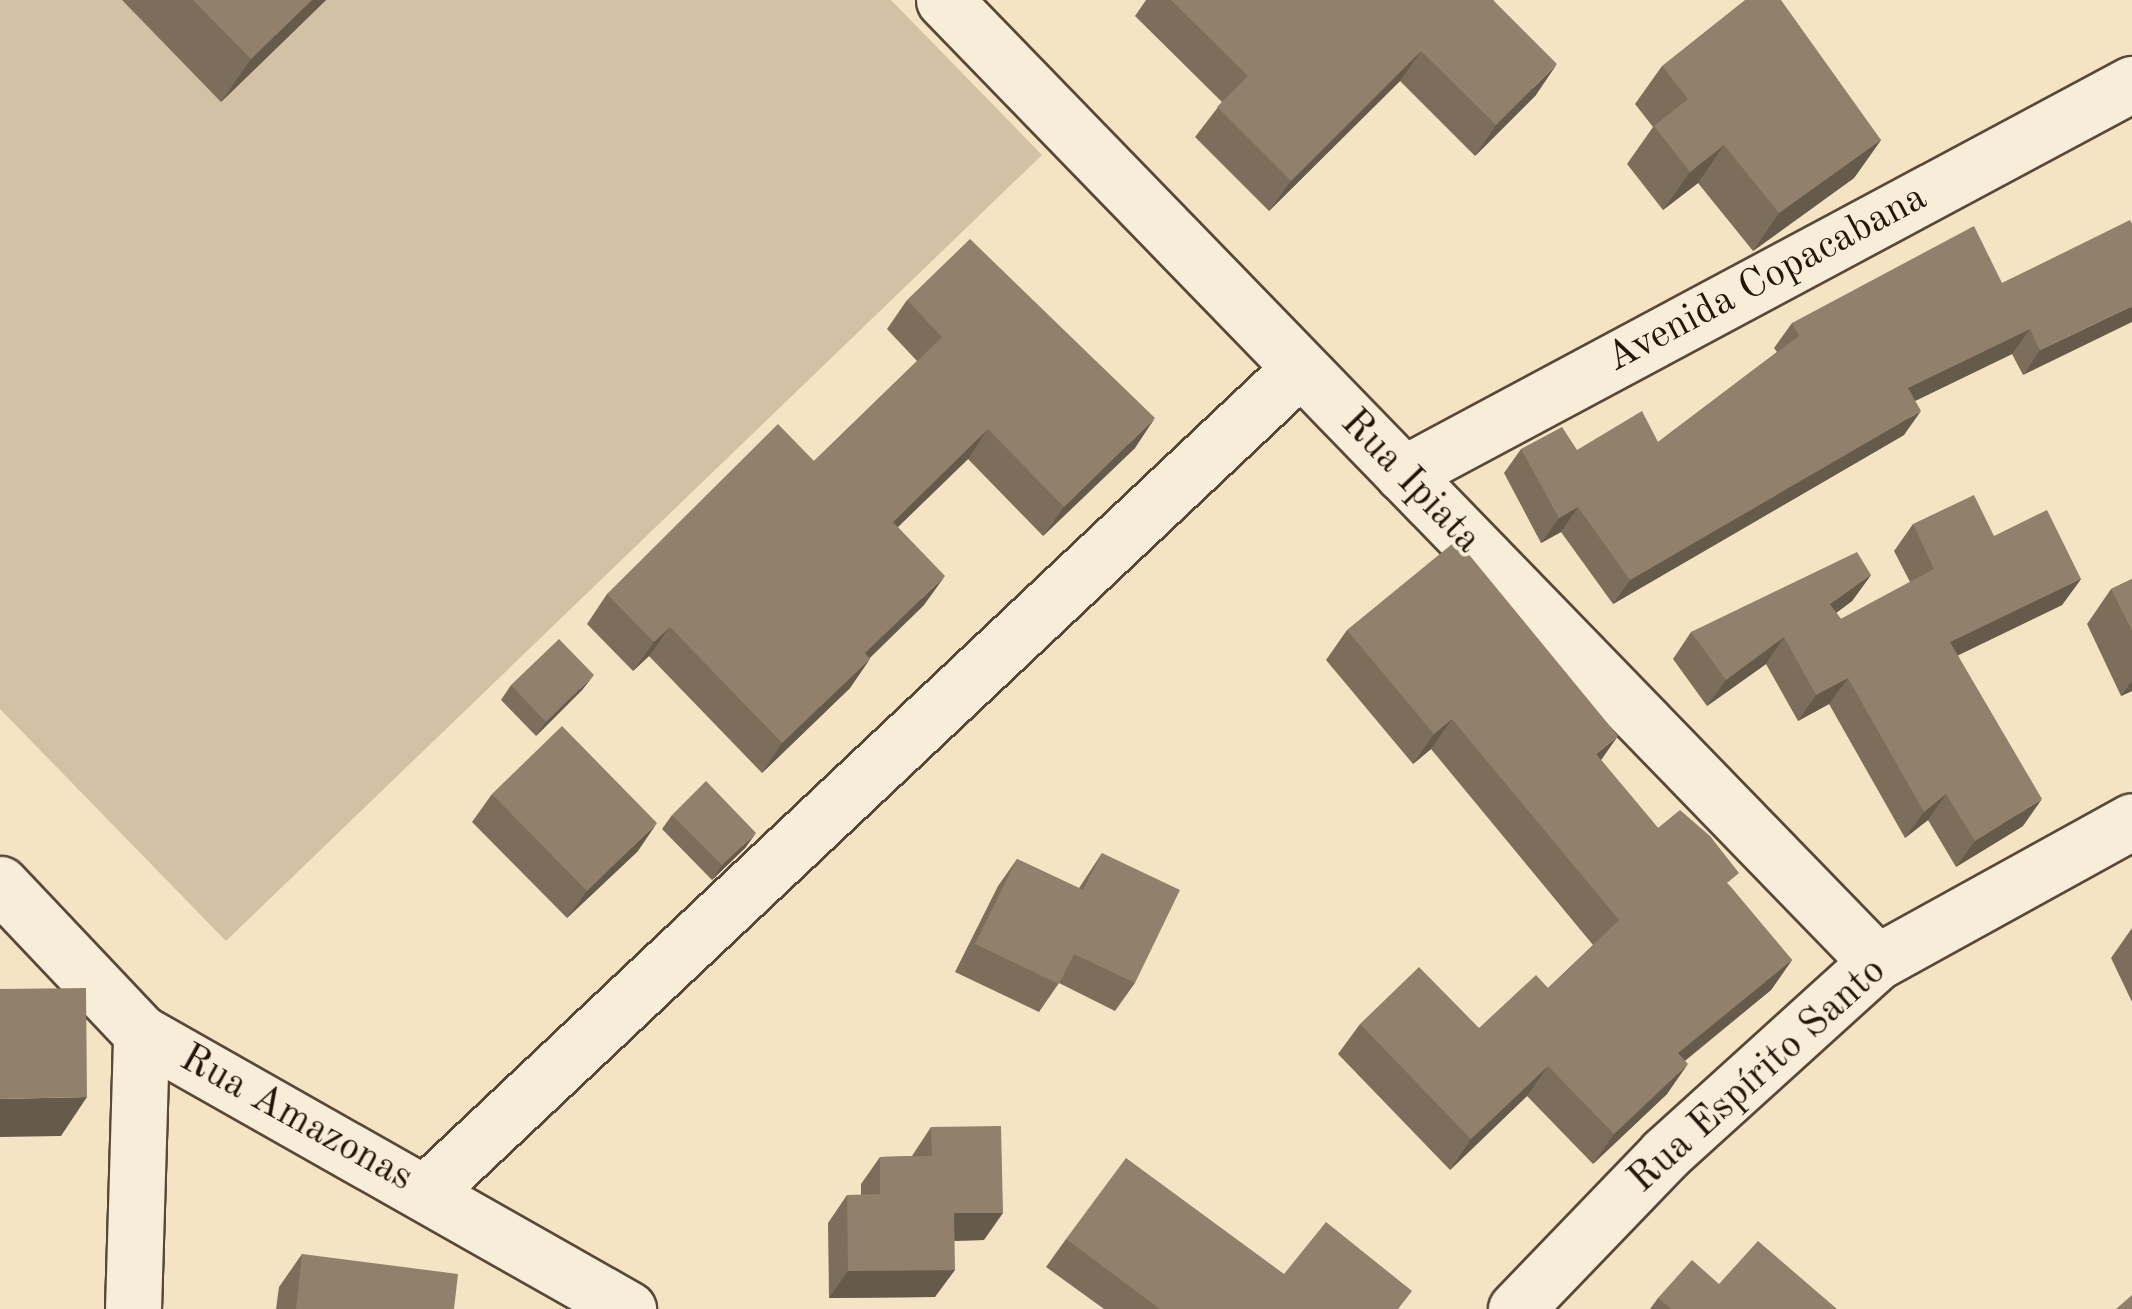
<!DOCTYPE html>
<html>
<head>
<meta charset="utf-8">
<style>
  body { margin:0 }
  #map { position:relative; width:2132px; height:1309px; overflow:hidden; background:#f5e4c4; font-family:"Old Standard TT",serif }
  div>[style] { position:absolute }
  .green>* { inset:0; background:#d2c1a4 }
  .roads { filter:drop-shadow(2px 0 #594838) drop-shadow(-2px 0 #594838) drop-shadow(0 2px #594838) drop-shadow(0 -2px #594838) }
  .minor>* { height:55px; margin:-27.5px; padding:0 27.5px; transform-origin:27.5px; border-radius:27.5px; background:#f8edd9 }
  .wall>* { inset:0; background:#7d6e5c }
  .shaded-wall>* { inset:0; background:#665a4b }
  .building>* { inset:0; background:#91806b }
  span { translate:-50% -50%; white-space:nowrap; text-align:center; line-height:1.15; -webkit-text-stroke:8px #f8edd9; paint-order:stroke }
  .street-label { font-size:40px; color:#25140a }
</style>
</head>
<body>
<div id="map">
  <div class="green">
    <div style="clip-path:polygon(0 0,891px 0,1042px 155px,226px 941px,0 709px)"></div>
  </div>
  <div class="roads">
    <div class="minor">
      <div style="left:944px;top:0;width:1340px;rotate:45.88deg"></div>
      <div style="left:1403px;top:474px;width:827px;rotate:-28.15deg"></div>
      <div style="left:0;top:884px;width:205px;rotate:46.6deg"></div>
      <div style="left:141px;top:1033px;width:560px;rotate:29.54deg"></div>
      <div style="left:427px;top:1191px;width:1194px;rotate:-43.3deg"></div>
      <div style="left:133px;top:1309px;width:276px;rotate:-88.3deg"></div>
      <div style="left:1516px;top:1309px;width:215px;rotate:-46.1deg"></div>
      <div style="left:1665px;top:1154px;width:286px;rotate:-42.2deg"></div>
      <div style="left:1877px;top:962px;width:291px;rotate:-28.9deg"></div>
    </div>
  </div>
  <div class="wall">
    <div style="clip-path:polygon(122px 0,326px 0,221px 102px)"></div>
    <div style="clip-path:polygon(1146px 0,1493px 0,1536px 95px,1475px 156px,1400px 81px,1269px 211px,1195px 137px,1222px 102px,1135px 16px)"></div>
    <div style="clip-path:polygon(1662px 66px,1881px 140px,1854px 178px,1753px 251px,1698px 183px,1663px 210px,1627px 164px,1653px 127px,1635px 104px)"></div>
    <div style="clip-path:polygon(2132px 224px,2023px 375px,2012px 354px,1915px 401px,1904px 435px,1613px 604px,1561px 532px,1541px 543px,1504px 473px,1521px 449px,1577px 450px,1658px 442px,1777px 352px,1774px 348px,1792px 323px,2002px 283px)"></div>
    <div style="clip-path:polygon(907px 300px,1135px 448px,1043px 536px,968px 459px,898px 527px,924px 605px,870px 658px,850px 688px,762px 773px,649px 656px,633px 671px,587px 624px,607px 594px,814px 461px,917px 361px,887px 329px)"></div>
    <div style="clip-path:polygon(1913px 524px,1994px 536px,2081px 579px,2062px 605px,1958px 655px,2023px 826px,1956px 867px,1928px 820px,1905px 838px,1829px 704px,1798px 721px,1766px 664px,1707px 706px,1673px 659px,1691px 632px,1871px 575px,1852px 601px,1836px 613px,1841px 619px,1910px 582px,1894px 551px)"></div>
    <div style="clip-path:polygon(2132px 579px,2132px 691px,2121px 696px,2087px 624px,2111px 589px)"></div>
    <div style="clip-path:polygon(1347px 630px,1601px 760px,1658px 828px,1730px 886px,1792px 960px,1771px 990px,1685px 1061px,1667px 1094px,1593px 1164px,1527px 1096px,1450px 1170px,1338px 1054px,1360px 1024px,1479px 1028px,1548px 988px,1593px 945px,1431px 749px,1413px 764px,1326px 660px)"></div>
    <div style="clip-path:polygon(511px 685px,583px 689px,536px 736px,501px 700px)"></div>
    <div style="clip-path:polygon(492px 794px,638px 851px,567px 918px,472px 822px)"></div>
    <div style="clip-path:polygon(672px 815px,746px 847px,712px 880px,662px 829px)"></div>
    <div style="clip-path:polygon(1102px 853px,1135px 983px,1115px 1011px,1059px 983px,1039px 1012px,955px 972px,998px 886px,1017px 859px,1079px 888px)"></div>
    <div style="clip-path:polygon(2132px 928px,2132px 1002px,2111px 958px)"></div>
    <div style="clip-path:polygon(931px 1127px,984px 1240px,954px 1241px,935px 1297px,829px 1298px,828px 1223px,847px 1195px,861px 1195px,861px 1184px,880px 1157px,912px 1156px)"></div>
    <div style="clip-path:polygon(1066px 1239px,1284px 1274px,1400px 1309px,1104px 1309px,1046px 1267px)"></div>
    <div style="clip-path:polygon(302px 1254px,454px 1309px,276px 1309px,279px 1287px)"></div>
    <div style="clip-path:polygon(1719px 1284px,1837px 1309px,1650px 1309px,1658px 1298px)"></div>
  </div>
  <div class="shaded-wall">
    <div style="clip-path:polygon(312px 0,326px 0,221px 102px,251px 59px)"></div>
    <div style="clip-path:polygon(1421px 51px,1400px 81px,1269px 211px,1291px 181px)"></div>
    <div style="clip-path:polygon(1557px 64px,1536px 95px,1475px 156px,1496px 125px)"></div>
    <div style="clip-path:polygon(1881px 140px,1854px 178px,1753px 251px,1779px 213px)"></div>
    <div style="clip-path:polygon(1724px 145px,1698px 183px,1663px 210px,1690px 172px)"></div>
    <div style="clip-path:polygon(2132px 306px,2132px 322px,2023px 375px,2040px 350px)"></div>
    <div style="clip-path:polygon(2030px 329px,2012px 354px,1890px 413px,1908px 388px)"></div>
    <div style="clip-path:polygon(1921px 411px,1904px 435px,1613px 604px,1630px 580px)"></div>
    <div style="clip-path:polygon(1155px 418px,1135px 448px,1043px 536px,1064px 507px)"></div>
    <div style="clip-path:polygon(988px 429px,968px 459px,873px 551px,893px 522px)"></div>
    <div style="clip-path:polygon(1578px 507px,1561px 532px,1541px 543px,1559px 518px)"></div>
    <div style="clip-path:polygon(1871px 575px,1852px 601px,1812px 631px,1830px 604px)"></div>
    <div style="clip-path:polygon(945px 576px,924px 605px,844px 682px,865px 653px)"></div>
    <div style="clip-path:polygon(2081px 579px,2062px 605px,1932px 668px,1950px 642px)"></div>
    <div style="clip-path:polygon(670px 627px,649px 656px,633px 671px,654px 642px)"></div>
    <div style="clip-path:polygon(1784px 637px,1766px 664px,1707px 706px,1726px 680px)"></div>
    <div style="clip-path:polygon(870px 659px,850px 688px,762px 773px,782px 743px)"></div>
    <div style="clip-path:polygon(594px 675px,583px 689px,536px 736px,546px 722px)"></div>
    <div style="clip-path:polygon(1848px 678px,1829px 704px,1798px 721px,1816px 695px)"></div>
    <div style="clip-path:polygon(2132px 681px,2132px 691px,2121px 696px)"></div>
    <div style="clip-path:polygon(1452px 719px,1431px 749px,1413px 764px,1434px 734px)"></div>
    <div style="clip-path:polygon(1618px 736px,1597px 766px,1596px 754px)"></div>
    <div style="clip-path:polygon(1946px 794px,1928px 820px,1905px 838px,1924px 812px)"></div>
    <div style="clip-path:polygon(2042px 799px,2023px 826px,1956px 867px,1975px 841px)"></div>
    <div style="clip-path:polygon(657px 823px,638px 851px,567px 918px,587px 891px)"></div>
    <div style="clip-path:polygon(756px 833px,746px 847px,712px 880px,722px 865px)"></div>
    <div style="clip-path:polygon(1792px 960px,1771px 990px,1657px 1083px,1678px 1053px)"></div>
    <div style="clip-path:polygon(1688px 1064px,1667px 1094px,1593px 1164px,1614px 1134px)"></div>
    <div style="clip-path:polygon(1548px 1066px,1527px 1096px,1450px 1170px,1471px 1139px)"></div>
    <div style="clip-path:polygon(87px 1097px,61px 1136px,0 1137px,0 1099px)"></div>
    <div style="clip-path:polygon(954px 1213px,1003px 1213px,984px 1240px,935px 1241px)"></div>
    <div style="clip-path:polygon(955px 1270px,935px 1297px,829px 1298px,848px 1271px)"></div>
  </div>
  <div class="building">
    <div style="clip-path:polygon(193px 0,312px 0,251px 59px)"></div>
    <div style="clip-path:polygon(1171px 0,1493px 0,1557px 64px,1496px 125px,1421px 51px,1291px 181px,1217px 107px,1248px 76px)"></div>
    <div style="clip-path:polygon(1745px 0,1781px 0,1881px 140px,1779px 213px,1724px 145px,1690px 172px,1654px 126px,1688px 99px,1662px 66px)"></div>
    <div style="clip-path:polygon(2130px 220px,2132px 224px,2132px 306px,2040px 350px,2030px 329px,1908px 388px,1921px 411px,1630px 580px,1578px 507px,1559px 518px,1521px 449px,1562px 427px,1577px 450px,1642px 411px,1658px 442px,1799px 336px,1792px 323px,1974px 226px,2002px 283px)"></div>
    <div style="clip-path:polygon(970px 239px,1155px 418px,1064px 507px,988px 429px,893px 522px,945px 576px,865px 653px,870px 659px,782px 743px,670px 627px,654px 642px,607px 594px,778px 424px,814px 461px,942px 337px,907px 300px)"></div>
    <div style="clip-path:polygon(1974px 495px,1994px 536px,2047px 510px,2081px 579px,1950px 642px,2042px 799px,1975px 841px,1946px 794px,1924px 812px,1848px 678px,1816px 695px,1784px 637px,1726px 680px,1691px 632px,1857px 552px,1871px 575px,1830px 604px,1841px 619px,1934px 569px,1913px 524px)"></div>
    <div style="clip-path:polygon(1457px 540px,1618px 736px,1596px 754px,1658px 828px,1680px 810px,1710px 836px,1739px 873px,1727px 883px,1792px 960px,1678px 1053px,1688px 1064px,1614px 1134px,1548px 1066px,1471px 1139px,1360px 1024px,1419px 967px,1479px 1028px,1536px 975px,1548px 988px,1619px 920px,1452px 719px,1434px 734px,1347px 630px)"></div>
    <div style="clip-path:polygon(2132px 579px,2132px 631px,2111px 589px)"></div>
    <div style="clip-path:polygon(559px 639px,594px 675px,546px 722px,511px 685px)"></div>
    <div style="clip-path:polygon(562px 726px,657px 823px,587px 891px,492px 794px)"></div>
    <div style="clip-path:polygon(706px 781px,756px 833px,722px 865px,672px 815px)"></div>
    <div style="clip-path:polygon(1102px 853px,1180px 890px,1135px 983px,1074px 954px,1059px 984px,975px 944px,1017px 859px,1083px 890px)"></div>
    <div style="clip-path:polygon(86px 988px,87px 1097px,0 1099px,0 989px)"></div>
    <div style="clip-path:polygon(1001px 1126px,1003px 1213px,954px 1213px,955px 1270px,848px 1271px,847px 1195px,880px 1194px,880px 1157px,932px 1156px,931px 1127px)"></div>
    <div style="clip-path:polygon(1126px 1158px,1284px 1274px,1326px 1222px,1412px 1291px,1398px 1309px,1160px 1309px,1066px 1239px)"></div>
    <div style="clip-path:polygon(1758px 1241px,1837px 1309px,1671px 1309px,1658px 1298px,1692px 1260px,1719px 1284px)"></div>
    <div style="clip-path:polygon(302px 1254px,458px 1274px,454px 1309px,296px 1309px)"></div>
    <div style="clip-path:polygon(2132px 1295px,2132px 1309px,2116px 1309px)"></div>
  </div>
  <div class="street-label">
    <span style="left:1767px;top:279px;rotate:-28deg">Avenida Copacabana</span>
    <span style="left:1410px;top:482px;rotate:46deg">Rua Ipiata</span>
    <span style="left:1758px;top:1076px;rotate:-42deg">Rua Espírito Santo</span>
    <span style="left:296px;top:1119px;rotate:29deg">Rua Amazonas</span>
  </div>
</div>
</body>
</html>
